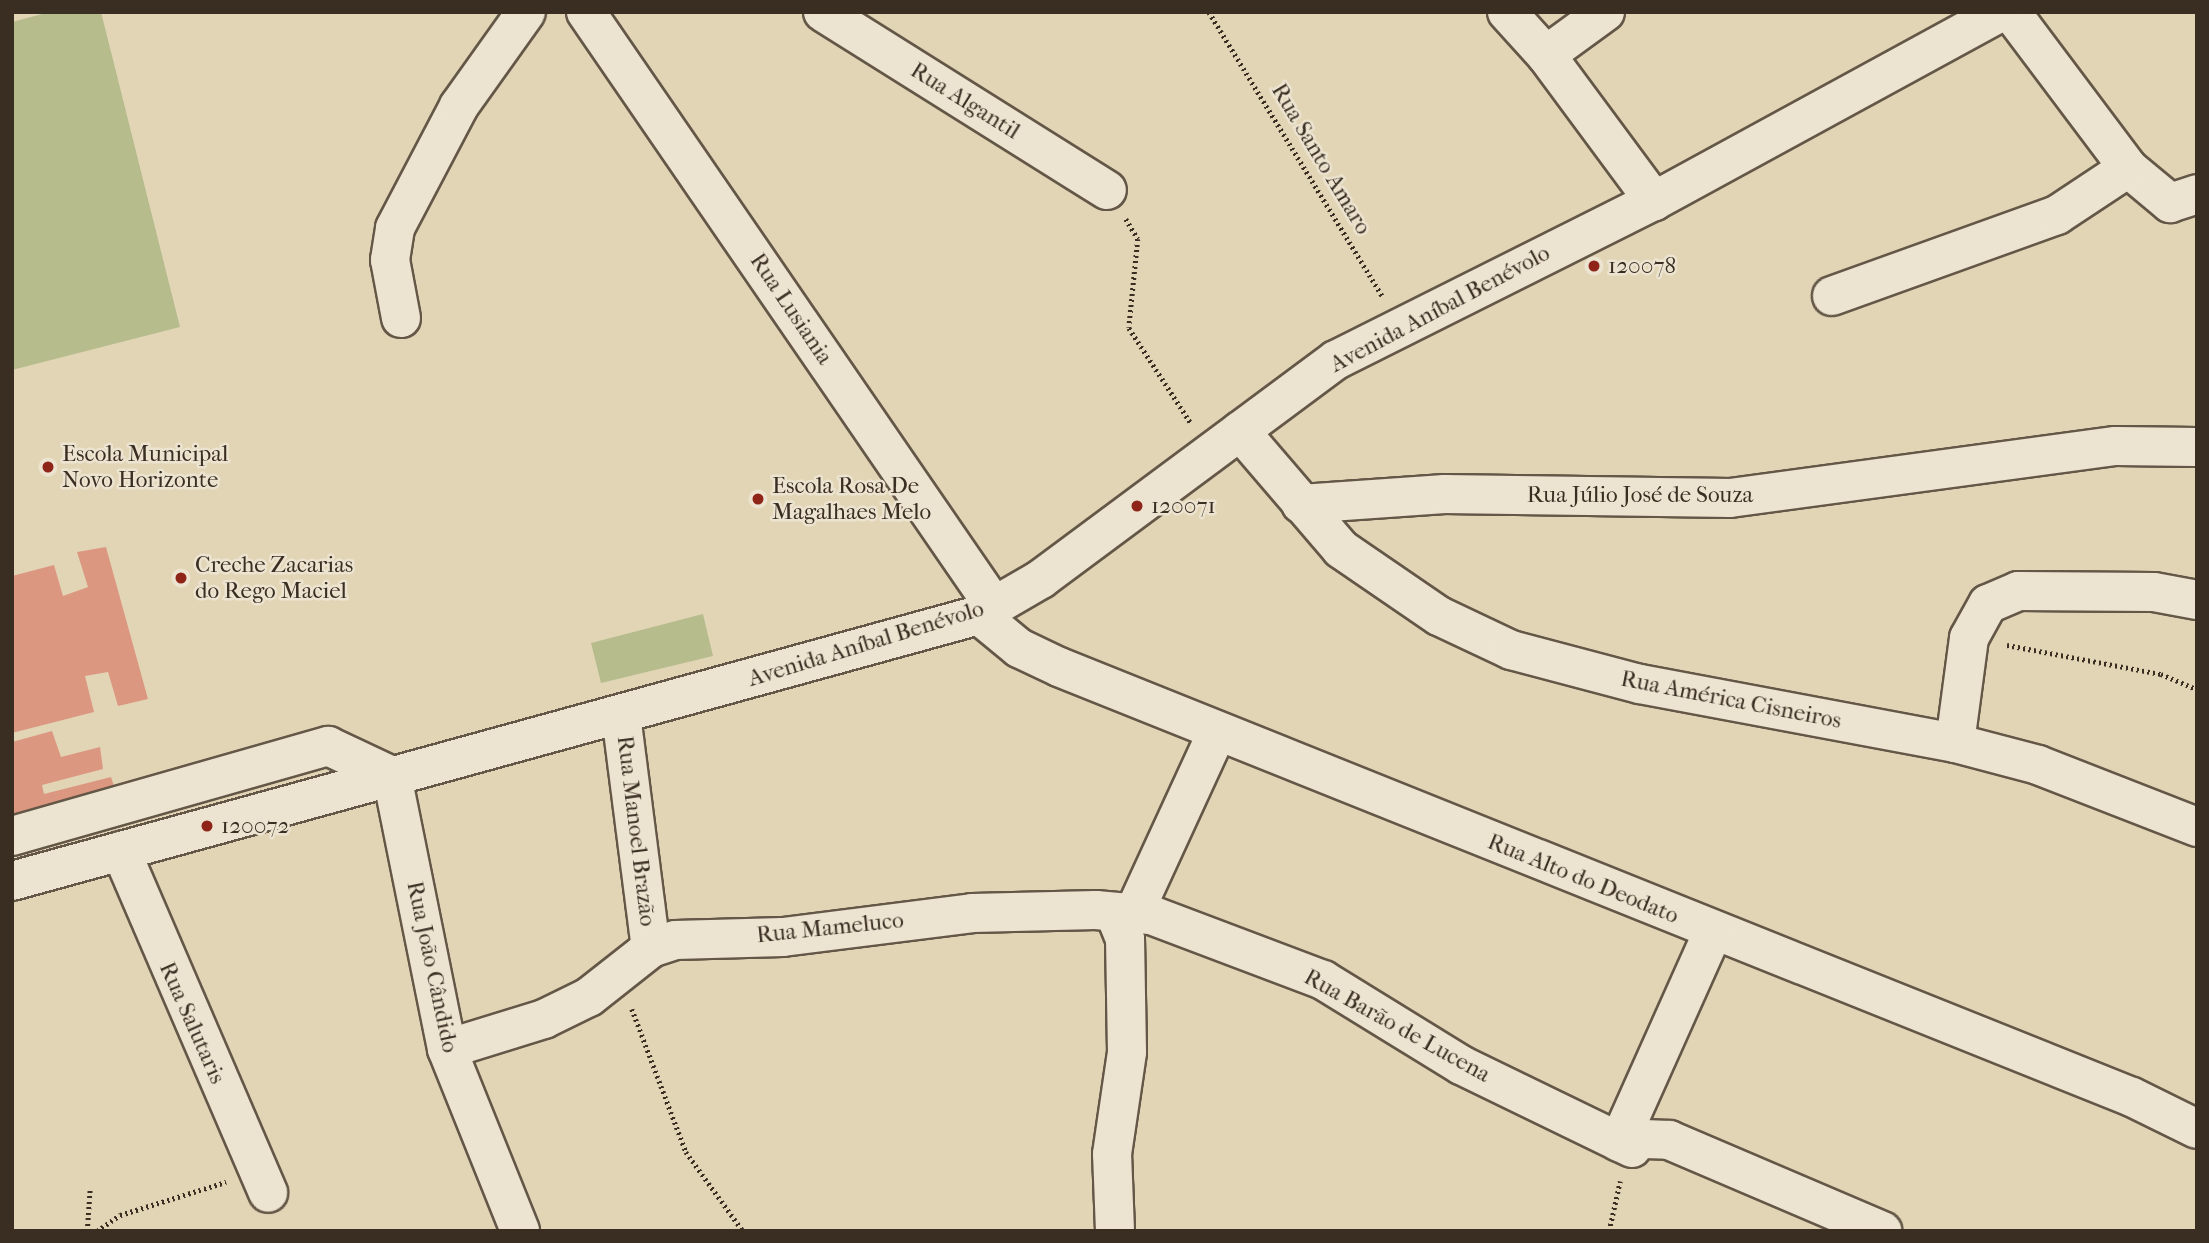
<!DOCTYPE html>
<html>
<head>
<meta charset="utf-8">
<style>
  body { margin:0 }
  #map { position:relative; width:2209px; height:1243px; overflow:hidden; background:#e2d5b6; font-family:"IM FELL French Canon",serif }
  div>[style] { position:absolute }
  .green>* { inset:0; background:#b6bc8c }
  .building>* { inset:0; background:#dc9780 }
  .path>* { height:4.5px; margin-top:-2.25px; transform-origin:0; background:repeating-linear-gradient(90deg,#3a2d22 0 2px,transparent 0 5.5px) }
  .roads { filter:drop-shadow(2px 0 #645747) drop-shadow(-2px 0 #645747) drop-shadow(0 2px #645747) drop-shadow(0 -2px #645747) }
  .minor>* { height:38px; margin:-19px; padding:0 19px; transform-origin:19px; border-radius:19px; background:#ece4d0 }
  .dots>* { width:19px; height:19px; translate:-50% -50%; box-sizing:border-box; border:4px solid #ece4d0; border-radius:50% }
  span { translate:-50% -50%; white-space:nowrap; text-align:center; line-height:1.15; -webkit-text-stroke:5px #ece4d0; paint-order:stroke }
  .street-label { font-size:23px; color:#3a2d22 }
  .poi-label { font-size:23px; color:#3a2d22 }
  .left { translate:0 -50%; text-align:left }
  .frame { position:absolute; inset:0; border:14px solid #3a2d22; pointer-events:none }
</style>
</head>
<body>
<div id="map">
  <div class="green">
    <div style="clip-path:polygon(50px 12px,101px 12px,180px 327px,12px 370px,12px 22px)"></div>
    <div style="clip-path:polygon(703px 614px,713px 656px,601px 683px,591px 643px)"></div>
  </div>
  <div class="building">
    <div style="clip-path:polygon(106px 547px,148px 699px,118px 706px,108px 672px,85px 676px,94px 712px,12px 733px,12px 576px,54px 565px,63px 596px,88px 587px,77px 552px)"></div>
    <div style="clip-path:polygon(52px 731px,61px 757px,100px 747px,103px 769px,42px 785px,44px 794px,111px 777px,115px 789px,12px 819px,12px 742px)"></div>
  </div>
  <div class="path">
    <div style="left:1209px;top:12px;width:334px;rotate:58.6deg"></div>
    <div style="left:1126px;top:219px;width:23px;rotate:59deg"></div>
    <div style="left:1138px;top:239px;width:89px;rotate:95.8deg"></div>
    <div style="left:1129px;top:328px;width:113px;rotate:56.9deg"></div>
    <div style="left:2007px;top:645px;width:157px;rotate:10.7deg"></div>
    <div style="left:2161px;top:674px;width:39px;rotate:23deg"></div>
    <div style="left:632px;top:1009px;width:153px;rotate:69.3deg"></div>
    <div style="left:686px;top:1152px;width:97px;rotate:54.2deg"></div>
    <div style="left:87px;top:1231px;width:43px;rotate:-86deg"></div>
    <div style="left:97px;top:1231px;width:28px;rotate:-35deg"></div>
    <div style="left:120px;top:1215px;width:111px;rotate:-17.3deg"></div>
    <div style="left:1609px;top:1231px;width:51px;rotate:-77.6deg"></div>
  </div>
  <div class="roads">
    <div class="minor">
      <div style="left:586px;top:12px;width:721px;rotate:55.52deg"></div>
      <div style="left:823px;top:12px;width:335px;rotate:32.1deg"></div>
      <div style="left:1507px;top:12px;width:58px;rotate:47.8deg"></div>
      <div style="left:1546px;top:55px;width:182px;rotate:53.5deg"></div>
      <div style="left:2011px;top:12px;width:195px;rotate:53.1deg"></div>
      <div style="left:2128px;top:168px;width:55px;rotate:39.8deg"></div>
      <div style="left:2170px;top:203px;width:28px;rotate:-18deg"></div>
      <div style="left:1546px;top:55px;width:73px;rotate:-36.1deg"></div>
      <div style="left:1832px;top:296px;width:239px;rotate:-19.8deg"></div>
      <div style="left:2057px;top:215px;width:85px;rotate:-33.5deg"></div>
      <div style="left:401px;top:318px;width:59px;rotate:-100.7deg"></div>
      <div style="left:390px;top:260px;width:32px;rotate:-81deg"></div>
      <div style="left:395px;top:228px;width:138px;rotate:-62.3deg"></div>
      <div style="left:459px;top:106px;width:115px;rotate:-54.5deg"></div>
      <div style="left:1240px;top:431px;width:155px;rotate:49.4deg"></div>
      <div style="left:1341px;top:549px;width:119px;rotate:34.4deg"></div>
      <div style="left:1439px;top:616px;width:80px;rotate:25.3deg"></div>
      <div style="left:1511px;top:650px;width:133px;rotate:14.8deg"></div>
      <div style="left:1640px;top:684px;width:320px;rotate:10.6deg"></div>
      <div style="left:1955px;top:743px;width:86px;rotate:14.8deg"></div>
      <div style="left:2038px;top:765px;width:171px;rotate:21.3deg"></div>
      <div style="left:1301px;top:504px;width:144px;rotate:-4deg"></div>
      <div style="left:1445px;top:494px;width:285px;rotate:0.8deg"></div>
      <div style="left:1730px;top:498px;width:389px;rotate:-7.7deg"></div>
      <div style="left:2116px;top:446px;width:81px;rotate:0.7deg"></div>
      <div style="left:979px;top:615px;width:52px;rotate:39.5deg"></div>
      <div style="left:1019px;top:648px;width:44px;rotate:25.4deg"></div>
      <div style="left:1059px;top:667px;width:1156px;rotate:21.84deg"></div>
      <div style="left:2132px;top:1097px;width:72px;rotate:26.2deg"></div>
      <div style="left:621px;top:715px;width:235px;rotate:82.7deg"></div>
      <div style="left:1955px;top:743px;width:106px;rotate:-82.4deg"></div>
      <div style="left:1969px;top:638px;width:39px;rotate:-61deg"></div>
      <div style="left:1988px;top:604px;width:33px;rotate:-23deg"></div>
      <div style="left:2018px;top:591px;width:136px;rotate:0.4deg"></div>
      <div style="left:2154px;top:592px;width:44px;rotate:10.5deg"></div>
      <div style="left:12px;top:836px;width:329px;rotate:-15.9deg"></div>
      <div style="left:328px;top:746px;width:71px;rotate:25.1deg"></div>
      <div style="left:392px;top:776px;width:278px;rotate:78.6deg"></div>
      <div style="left:447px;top:1049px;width:196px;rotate:68.1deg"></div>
      <div style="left:121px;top:851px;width:372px;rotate:66.7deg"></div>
      <div style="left:12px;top:881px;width:1003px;rotate:-15.38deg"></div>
      <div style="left:979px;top:615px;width:72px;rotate:-30.1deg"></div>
      <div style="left:1041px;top:579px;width:367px;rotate:-36.6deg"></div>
      <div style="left:1336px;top:360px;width:356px;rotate:-26.6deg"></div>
      <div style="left:1654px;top:201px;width:394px;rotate:-28.6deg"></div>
      <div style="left:1133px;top:915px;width:201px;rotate:-65.3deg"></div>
      <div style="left:447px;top:1049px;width:102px;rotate:-17.2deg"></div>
      <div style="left:544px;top:1019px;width:50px;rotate:-26.1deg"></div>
      <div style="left:589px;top:997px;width:79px;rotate:-38.3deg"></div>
      <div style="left:651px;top:948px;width:25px;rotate:-18deg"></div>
      <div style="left:675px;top:940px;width:108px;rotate:-1.6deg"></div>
      <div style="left:783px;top:937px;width:191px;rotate:-7.2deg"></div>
      <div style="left:972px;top:913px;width:124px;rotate:-1.4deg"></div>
      <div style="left:1096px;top:910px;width:55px;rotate:5.2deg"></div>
      <div style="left:1151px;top:915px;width:184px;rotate:20.7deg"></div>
      <div style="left:1323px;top:980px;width:162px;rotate:31.6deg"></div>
      <div style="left:1461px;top:1065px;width:190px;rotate:25.9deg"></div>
      <div style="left:1644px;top:1139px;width:25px;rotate:2deg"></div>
      <div style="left:1669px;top:1140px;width:232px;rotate:23.1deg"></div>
      <div style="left:1619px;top:1142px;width:230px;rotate:-65.9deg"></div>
      <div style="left:1115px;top:1231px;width:77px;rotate:-92.2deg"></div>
      <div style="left:1112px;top:1154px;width:103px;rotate:-81.6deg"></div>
      <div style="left:1127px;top:1052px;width:113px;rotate:-91deg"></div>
      <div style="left:1125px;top:939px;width:27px;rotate:-112deg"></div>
    </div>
  </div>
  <div class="dots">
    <div style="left:1594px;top:266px;background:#8f2418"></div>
    <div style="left:48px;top:467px;background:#8f2418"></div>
    <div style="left:758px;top:499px;background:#8f2418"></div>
    <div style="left:1137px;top:506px;background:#8f2418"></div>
    <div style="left:181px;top:578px;background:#8f2418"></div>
    <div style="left:207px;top:826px;background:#8f2418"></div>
  </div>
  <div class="street-label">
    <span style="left:965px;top:101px;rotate:32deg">Rua Algantil</span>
    <span style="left:1321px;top:159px;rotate:59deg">Rua Santo Amaro</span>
    <span style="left:791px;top:309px;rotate:56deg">Rua Lusiania</span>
    <span style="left:1440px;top:309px;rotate:-28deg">Avenida Aníbal Benévolo</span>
    <span style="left:1640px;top:495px">Rua Júlio José de Souza</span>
    <span style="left:866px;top:644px;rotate:-17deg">Avenida Aníbal Benévolo</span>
    <span style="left:1731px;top:700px;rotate:11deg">Rua América Cisneiros</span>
    <span style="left:636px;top:831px;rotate:83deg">Rua Manoel Brazão</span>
    <span style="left:1583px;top:879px;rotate:22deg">Rua Alto do Deodato</span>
    <span style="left:830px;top:928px;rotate:-6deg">Rua Mameluco</span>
    <span style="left:432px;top:967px;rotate:78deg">Rua João Cândido</span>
    <span style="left:192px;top:1023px;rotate:66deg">Rua Salutaris</span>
    <span style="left:1397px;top:1026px;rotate:29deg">Rua Barão de Lucena</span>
  </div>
  <div class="poi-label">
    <span class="left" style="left:1608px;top:266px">120078</span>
    <span class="left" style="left:62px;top:467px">Escola Municipal<br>Novo Horizonte</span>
    <span class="left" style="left:772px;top:499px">Escola Rosa De<br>Magalhaes Melo</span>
    <span class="left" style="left:1151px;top:506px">120071</span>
    <span class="left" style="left:195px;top:578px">Creche Zacarias<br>do Rego Maciel</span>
    <span class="left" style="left:221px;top:826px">120072</span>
  </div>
  <div class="frame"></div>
</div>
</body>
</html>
